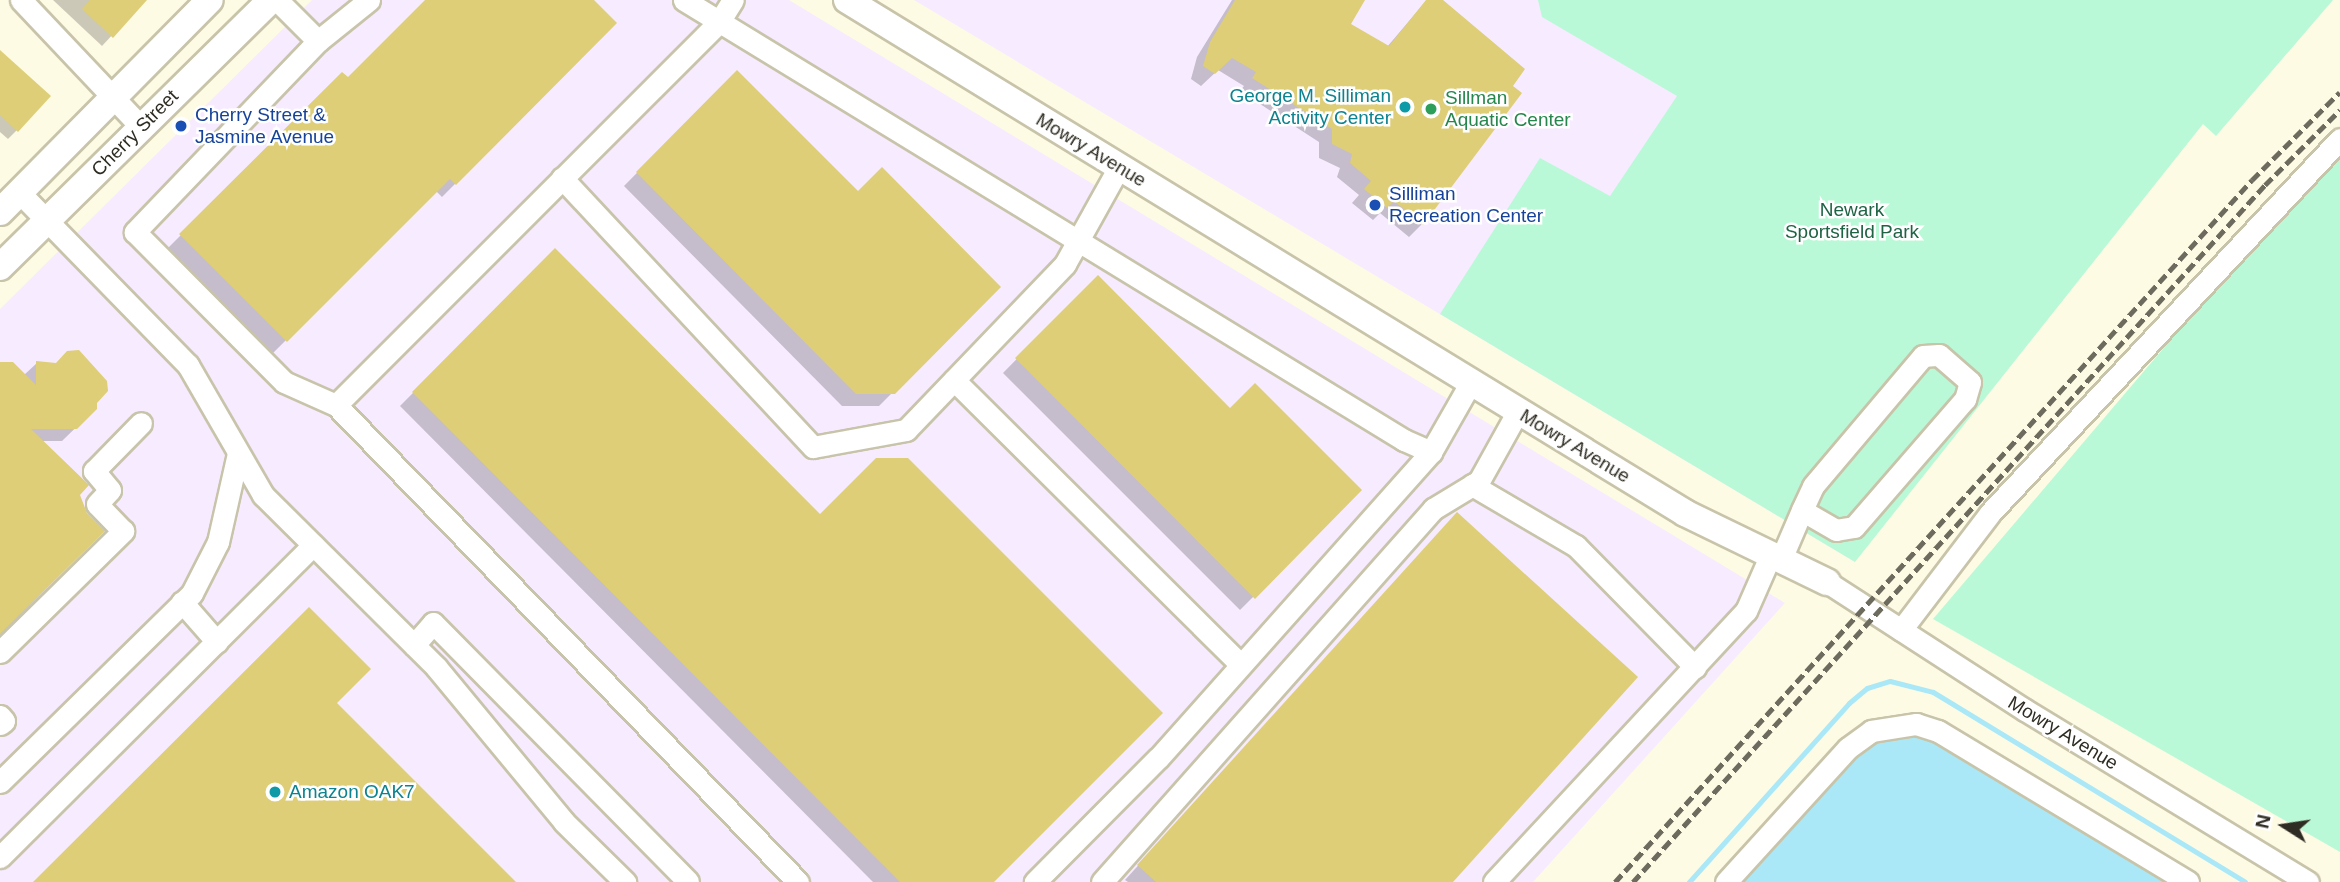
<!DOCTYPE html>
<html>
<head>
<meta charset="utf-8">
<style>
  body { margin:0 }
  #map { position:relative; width:2340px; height:882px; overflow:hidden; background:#fefbe5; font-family:Helvetica,sans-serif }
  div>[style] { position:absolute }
  .industrial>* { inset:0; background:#f7ebff }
  .green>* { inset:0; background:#baf9d7 }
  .water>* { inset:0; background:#aae8f8 }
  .shadow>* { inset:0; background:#0003 }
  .stream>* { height:5px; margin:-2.5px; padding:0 2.5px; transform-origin:2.5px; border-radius:2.5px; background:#aae8f8 }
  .building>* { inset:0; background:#ddce77 }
  .roads { filter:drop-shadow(2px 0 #c8c4aa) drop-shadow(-2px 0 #c8c4aa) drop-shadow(0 2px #c8c4aa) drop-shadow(0 -2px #c8c4aa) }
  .minor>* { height:21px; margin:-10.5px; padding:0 10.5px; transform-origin:10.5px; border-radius:10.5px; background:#fff }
  .major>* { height:26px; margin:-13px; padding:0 13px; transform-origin:13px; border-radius:13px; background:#fff }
  .rail>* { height:5px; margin-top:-2.5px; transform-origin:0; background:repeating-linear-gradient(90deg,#6d6b5d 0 10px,transparent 0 15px) }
  .dots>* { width:19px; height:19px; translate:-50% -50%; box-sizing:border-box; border:4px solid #fff; border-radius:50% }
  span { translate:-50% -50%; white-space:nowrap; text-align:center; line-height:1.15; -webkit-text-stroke:5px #fff; paint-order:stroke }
  .culture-label { font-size:19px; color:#0d838f }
  .right { translate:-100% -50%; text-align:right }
  .left { translate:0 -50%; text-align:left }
  .leisure-label { font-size:19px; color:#27864d }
  .transit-label { font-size:19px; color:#164399 }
  .street-label { font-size:19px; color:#2f2d23 }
  .park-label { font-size:19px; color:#1f6345 }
  .north { position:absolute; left:2249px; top:791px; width:70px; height:70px; -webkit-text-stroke:5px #fff; paint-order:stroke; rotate:282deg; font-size:19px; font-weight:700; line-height:28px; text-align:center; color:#2f2d23 }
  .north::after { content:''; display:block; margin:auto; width:24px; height:32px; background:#2f2d23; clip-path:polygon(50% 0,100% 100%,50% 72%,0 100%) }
</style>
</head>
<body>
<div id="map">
  <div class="industrial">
    <div style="clip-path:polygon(312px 0,789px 0,1785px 603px,1533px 882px,0 882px,0 309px)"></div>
    <div style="clip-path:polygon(914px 0,2038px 0,1855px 562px)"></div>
  </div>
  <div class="green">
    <div style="clip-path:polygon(1538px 0,2333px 0,2216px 136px,2203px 124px,1855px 562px,1440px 314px,1540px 158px,1610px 196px,1677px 96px,1542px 17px)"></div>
    <div style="clip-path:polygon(2340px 150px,2340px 852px,1933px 619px,2305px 182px)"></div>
  </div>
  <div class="water">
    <div style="clip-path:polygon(1931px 735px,2171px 882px,1741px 882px,1865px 745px)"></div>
  </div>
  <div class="shadow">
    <div style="clip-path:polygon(53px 0,142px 0,144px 1px,102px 46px)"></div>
    <div style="clip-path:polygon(428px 0,592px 0,615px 23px,442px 197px,436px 191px,272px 354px,168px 248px,342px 74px,348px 80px)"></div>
    <div style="clip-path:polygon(1232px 0,1363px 0,1349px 25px,1387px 47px,1427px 0,1440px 0,1422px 224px,1409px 237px,1380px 213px,1373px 220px,1352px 203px,1359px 195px,1337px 177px,1340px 168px,1319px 158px,1319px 142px,1240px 91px,1244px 86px,1218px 70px,1201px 86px,1191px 79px,1197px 57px)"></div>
    <div style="clip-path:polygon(0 52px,17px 130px,8px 139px,0 132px)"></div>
    <div style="clip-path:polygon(737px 72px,858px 194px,998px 287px,879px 406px,842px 406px,624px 186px)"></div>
    <div style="clip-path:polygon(555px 250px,992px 882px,873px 882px,400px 406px)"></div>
    <div style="clip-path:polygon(1098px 277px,1230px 410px,1360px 490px,1240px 610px,1003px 373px)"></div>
    <div style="clip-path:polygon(37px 363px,95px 402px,95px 409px,62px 441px,42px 441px,86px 514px,102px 531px,0 636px,0 364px,24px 375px)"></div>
    <div style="clip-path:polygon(1444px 528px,1450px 882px,1128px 882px,1125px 880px)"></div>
  </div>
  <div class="stream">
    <div style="left:1689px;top:882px;width:240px;rotate:-48.2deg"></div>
    <div style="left:1849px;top:703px;width:23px;rotate:-40deg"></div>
    <div style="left:1867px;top:688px;width:24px;rotate:-17deg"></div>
    <div style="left:1890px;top:681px;width:44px;rotate:14.3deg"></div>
    <div style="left:1933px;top:692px;width:365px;rotate:31.3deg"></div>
  </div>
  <div class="building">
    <div style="clip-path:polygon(90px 0,147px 0,113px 38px,82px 9px)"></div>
    <div style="clip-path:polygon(425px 0,594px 0,617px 23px,456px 185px,450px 179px,287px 342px,179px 234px,342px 72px,348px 77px)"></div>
    <div style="clip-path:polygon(1235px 0,1365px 0,1351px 24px,1389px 46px,1426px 0,1443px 0,1525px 69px,1513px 86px,1522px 93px,1423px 225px,1394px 201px,1387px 208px,1364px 189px,1371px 181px,1350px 163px,1352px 154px,1332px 144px,1332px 129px,1252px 78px,1256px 72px,1232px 58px,1215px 74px,1203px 66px,1210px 42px)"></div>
    <div style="clip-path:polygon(0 50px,51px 96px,18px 132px,0 115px)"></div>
    <div style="clip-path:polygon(737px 70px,858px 191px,882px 167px,1001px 287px,895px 394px,856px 394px,636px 172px)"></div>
    <div style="clip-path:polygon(555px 248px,820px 514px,876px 458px,908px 458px,1163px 713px,994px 882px,900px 882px,412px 392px)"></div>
    <div style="clip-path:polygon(1098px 275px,1230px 408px,1255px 383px,1362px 490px,1255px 599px,1015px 358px)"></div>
    <div style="clip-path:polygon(79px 350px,107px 381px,108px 391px,97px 403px,97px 409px,77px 429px,31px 429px,89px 485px,80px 495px,87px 513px,105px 531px,0 634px,0 362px,13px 362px,36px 385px,36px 361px,56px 363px,67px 351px)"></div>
    <div style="clip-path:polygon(1457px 512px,1638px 677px,1453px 882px,1156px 882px,1137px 865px)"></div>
    <div style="clip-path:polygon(309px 607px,371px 669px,337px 703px,516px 882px,33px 882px)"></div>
  </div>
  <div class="roads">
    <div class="minor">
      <div style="left:21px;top:0;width:175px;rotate:46.6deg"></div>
      <div style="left:277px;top:0;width:58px;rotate:45deg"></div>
      <div style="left:369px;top:0;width:65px;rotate:141.2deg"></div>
      <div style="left:318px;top:41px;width:265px;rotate:133.8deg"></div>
      <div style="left:135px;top:232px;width:211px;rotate:45.2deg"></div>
      <div style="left:284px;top:382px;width:57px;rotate:23.9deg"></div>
      <div style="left:336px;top:405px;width:664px;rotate:45.92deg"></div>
      <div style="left:684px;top:0;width:844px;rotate:31.43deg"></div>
      <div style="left:1404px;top:440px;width:30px;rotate:24deg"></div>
      <div style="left:1431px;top:452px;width:410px;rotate:131.7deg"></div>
      <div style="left:1158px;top:758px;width:175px;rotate:134.8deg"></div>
      <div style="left:562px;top:178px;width:368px;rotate:47deg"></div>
      <div style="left:813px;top:447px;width:95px;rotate:-10.4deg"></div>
      <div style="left:906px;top:430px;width:230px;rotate:-46.2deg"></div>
      <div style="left:1065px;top:264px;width:111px;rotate:-60.9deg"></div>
      <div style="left:19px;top:192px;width:242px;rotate:45.7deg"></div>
      <div style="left:188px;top:365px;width:150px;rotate:60deg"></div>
      <div style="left:263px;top:495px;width:244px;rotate:44.8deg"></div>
      <div style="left:436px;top:667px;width:201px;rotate:50.4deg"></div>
      <div style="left:564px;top:822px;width:86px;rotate:44.5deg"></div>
      <div style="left:954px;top:380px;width:404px;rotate:44.8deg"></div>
      <div style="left:336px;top:405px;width:542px;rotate:-45deg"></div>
      <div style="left:719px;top:22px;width:26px;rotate:-58deg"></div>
      <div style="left:1431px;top:452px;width:81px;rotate:-60.3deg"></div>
      <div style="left:1472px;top:485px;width:121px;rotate:30.4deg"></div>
      <div style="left:1576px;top:546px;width:170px;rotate:45.5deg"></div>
      <div style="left:1781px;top:559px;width:53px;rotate:-66.8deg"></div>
      <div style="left:1802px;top:510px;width:26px;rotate:-65deg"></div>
      <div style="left:1813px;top:486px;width:170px;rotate:-49.8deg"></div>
      <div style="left:1923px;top:356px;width:16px;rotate:-4deg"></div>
      <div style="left:1939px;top:355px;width:41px;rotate:41.1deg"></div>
      <div style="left:1970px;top:382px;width:18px;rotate:106deg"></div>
      <div style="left:1965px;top:399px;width:169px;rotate:130.9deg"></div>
      <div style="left:1854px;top:527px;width:18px;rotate:171deg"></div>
      <div style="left:1836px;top:530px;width:39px;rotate:-150deg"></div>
      <div style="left:1827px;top:582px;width:236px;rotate:32.9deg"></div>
      <div style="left:2025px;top:710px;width:331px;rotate:31.3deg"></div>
      <div style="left:182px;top:602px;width:53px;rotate:48.8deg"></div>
      <div style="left:1901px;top:630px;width:147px;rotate:-52.7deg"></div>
      <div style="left:1990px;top:513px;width:512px;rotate:-46.9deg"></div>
      <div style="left:414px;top:645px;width:29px;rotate:-49deg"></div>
      <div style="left:433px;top:623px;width:363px;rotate:45.4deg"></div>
      <div style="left:0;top:652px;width:173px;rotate:-44.5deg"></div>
      <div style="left:123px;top:531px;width:37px;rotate:-134deg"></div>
      <div style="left:97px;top:504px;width:19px;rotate:-47deg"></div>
      <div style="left:110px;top:490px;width:25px;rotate:-130deg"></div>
      <div style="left:94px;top:471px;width:67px;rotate:-45.6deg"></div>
      <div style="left:0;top:716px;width:6px;rotate:51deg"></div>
      <div style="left:4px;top:721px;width:5px;rotate:143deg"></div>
      <div style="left:0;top:782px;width:269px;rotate:-44.5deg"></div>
      <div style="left:192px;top:593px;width:57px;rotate:-63deg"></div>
      <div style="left:218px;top:542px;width:91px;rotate:-77.3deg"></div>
      <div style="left:0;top:857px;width:442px;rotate:-44.9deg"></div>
      <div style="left:1102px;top:882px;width:499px;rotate:-48.4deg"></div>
      <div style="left:1433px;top:509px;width:54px;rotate:-31.3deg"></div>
      <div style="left:1479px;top:481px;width:80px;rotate:-60.9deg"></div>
      <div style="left:1494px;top:882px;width:370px;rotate:-47.1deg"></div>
      <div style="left:1746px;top:611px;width:62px;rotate:-66.3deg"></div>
      <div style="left:1726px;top:882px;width:181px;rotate:-47.7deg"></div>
      <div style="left:1848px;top:748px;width:29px;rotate:-36deg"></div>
      <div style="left:1871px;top:731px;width:46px;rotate:-8.8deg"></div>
      <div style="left:1916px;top:724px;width:23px;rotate:18deg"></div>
      <div style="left:1938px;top:731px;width:292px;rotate:31.1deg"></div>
    </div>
    <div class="major">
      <div style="left:847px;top:0;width:983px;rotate:31.47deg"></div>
      <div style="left:1685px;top:513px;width:158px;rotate:25.9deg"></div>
      <div style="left:0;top:212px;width:298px;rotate:-45.3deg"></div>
      <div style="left:0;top:267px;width:380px;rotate:-44.6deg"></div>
    </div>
  </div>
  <div class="rail">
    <div style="left:1615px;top:882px;width:948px;rotate:-47.78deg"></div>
    <div style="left:2252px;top:180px;width:124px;rotate:-45deg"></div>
    <div style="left:1633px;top:882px;width:941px;rotate:-47.8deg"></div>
    <div style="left:2265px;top:185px;width:106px;rotate:-45deg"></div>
  </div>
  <div class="dots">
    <div style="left:1405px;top:107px;background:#0f9aa8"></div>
    <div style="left:1431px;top:109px;background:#2e9e5b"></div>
    <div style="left:181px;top:126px;background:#1a4fb4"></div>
    <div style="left:1375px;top:205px;background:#1a4fb4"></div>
    <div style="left:275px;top:792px;background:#0f9aa8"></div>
  </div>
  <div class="culture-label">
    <span class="right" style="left:1391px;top:107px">George M. Silliman<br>Activity Center</span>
    <span class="left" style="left:289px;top:792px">Amazon OAK7</span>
  </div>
  <div class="leisure-label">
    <span class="left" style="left:1445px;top:109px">Sillman<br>Aquatic Center</span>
  </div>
  <div class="transit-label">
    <span class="left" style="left:195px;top:126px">Cherry Street &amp;<br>Jasmine Avenue</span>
    <span class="left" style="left:1389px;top:205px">Silliman<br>Recreation Center</span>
  </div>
  <div class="street-label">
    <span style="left:135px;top:133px;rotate:-45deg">Cherry Street</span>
    <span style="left:1091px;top:150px;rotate:31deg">Mowry Avenue</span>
    <span style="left:1575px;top:446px;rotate:31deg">Mowry Avenue</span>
    <span style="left:2063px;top:733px;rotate:31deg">Mowry Avenue</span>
  </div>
  <div class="park-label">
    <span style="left:1852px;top:221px">Newark<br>Sportsfield Park</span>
  </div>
  <div class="north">N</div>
</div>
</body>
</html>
